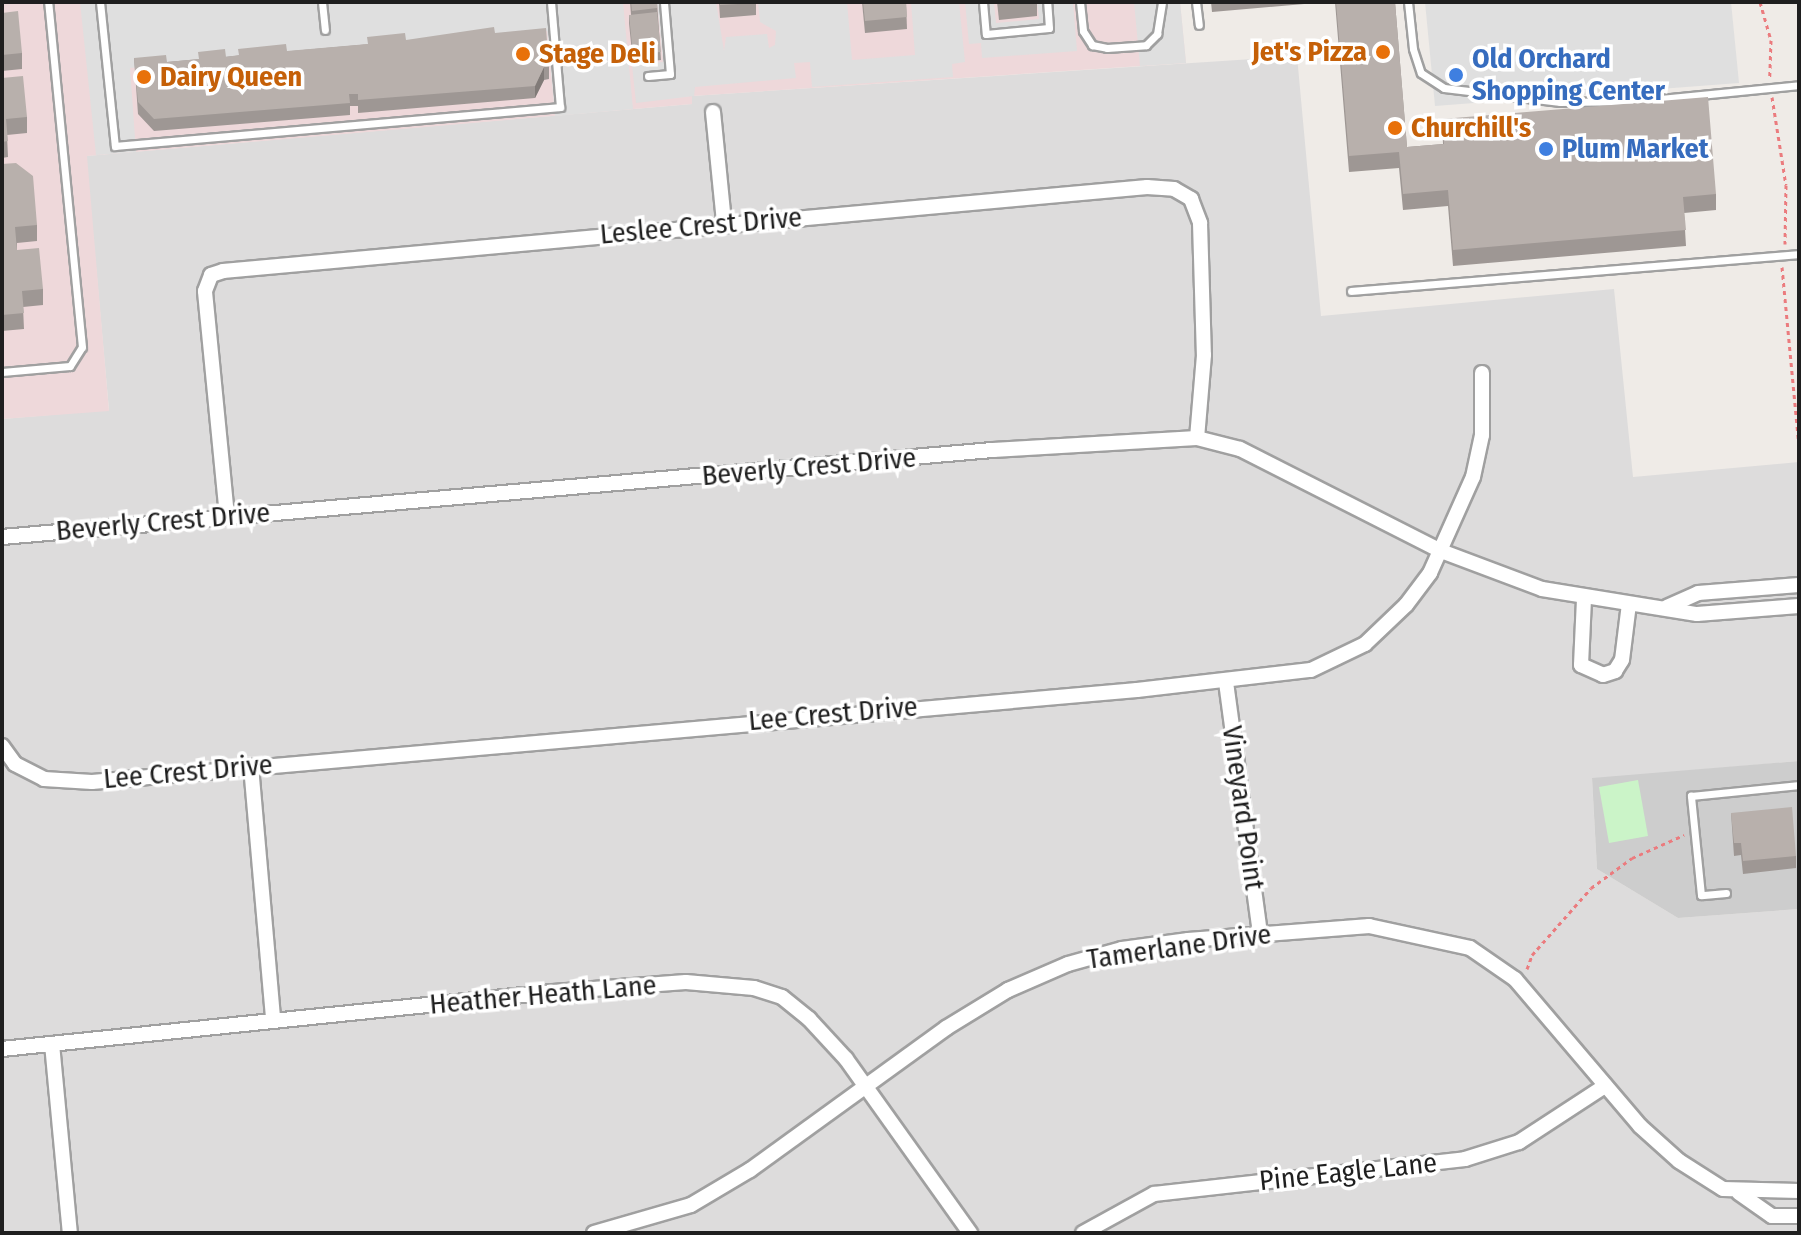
<!DOCTYPE html>
<html>
<head>
<meta charset="utf-8">
<style>
  body { margin:0 }
  #map { position:relative; width:1801px; height:1235px; overflow:hidden; background:#efebe7; font-family:"Fira Sans Condensed",sans-serif }
  div>[style] { position:absolute }
  .residential>* { inset:0; background:#dddcdc }
  .commercial>* { inset:0; background:#eed8da }
  .religious>* { inset:0; background:#cdcdcd }
  .park>* { inset:0; background:#cbf4c8 }
  .parking>* { inset:0; background:#dfdfdf }
  .path>* { height:3px; margin-top:-1.5px; transform-origin:0; background:repeating-linear-gradient(90deg,#eb7b7e 0 4px,transparent 0 8px) }
  .roads { filter:drop-shadow(2px 0 #a0a0a0) drop-shadow(-2px 0 #a0a0a0) drop-shadow(0 2px #a0a0a0) drop-shadow(0 -2px #a0a0a0) }
  .service>* { height:7px; margin:-3.5px; padding:0 3.5px; transform-origin:3.5px; border-radius:3.5px; background:#fff }
  .minor>* { height:14px; margin:-7px; padding:0 7px; transform-origin:7px; border-radius:7px; background:#fff }
  .wall>* { inset:0; background:#9e9794 }
  .shaded-wall>* { inset:0; background:#817b78 }
  .building>* { inset:0; background:#b8b0ac }
  .dots>* { width:22px; height:22px; translate:-50% -50%; box-sizing:border-box; border:4px solid #fff; border-radius:50% }
  span { translate:-50% -50%; white-space:nowrap; text-align:center; line-height:1.15; -webkit-text-stroke:7px #fff; paint-order:stroke }
  .food-label { font-size:28px; color:#c56008; font-weight:700 }
  .right { translate:-100% -50%; text-align:right }
  .left { translate:0 -50%; text-align:left }
  .shop-label { font-size:28px; color:#366cbe; font-weight:700 }
  .street-label { font-size:28px; color:#1f1f1f }
  .frame { position:absolute; inset:0; border:4px solid #1f1f1f; pointer-events:none }
</style>
</head>
<body>
<div id="map">
  <div class="residential">
    <div style="clip-path:polygon(1297px 56px,1321px 316px,1614px 289px,1633px 477px,1799px 462px,1799px 761px,1592px 779px,1597px 869px,1678px 918px,1799px 909px,1799px 1233px,2px 1233px,2px 419px,109px 410px,86px 156px,692px 104px,692px 96px)"></div>
  </div>
  <div class="commercial">
    <div style="clip-path:polygon(2px 2px,1180px 2px,1186px 63px,692px 96px,692px 104px,87px 156px,109px 411px,2px 419px)"></div>
  </div>
  <div class="religious">
    <div style="clip-path:polygon(1799px 761px,1799px 909px,1678px 918px,1597px 869px,1592px 778px)"></div>
  </div>
  <div class="park">
    <div style="clip-path:polygon(1638px 780px,1648px 836px,1609px 843px,1599px 787px)"></div>
  </div>
  <div class="parking">
    <div style="clip-path:polygon(80px 2px,623px 2px,633px 109px,555px 116px,547px 31px,130px 68px,136px 152px,96px 155px)"></div>
    <div style="clip-path:polygon(657px 2px,716px 2px,724px 51px,726px 37px,767px 34px,769px 48px,775px 45px,776px 31px,760px 22px,758px 2px,847px 2px,852px 60px,915px 55px,911px 2px,959px 2px,965px 62px,952px 64px,953px 77px,812px 87px,810px 62px,794px 63px,796px 78px,695px 87px,694px 96px,636px 103px,632px 65px,663px 62px)"></div>
    <div style="clip-path:polygon(965px 2px,994px 2px,996px 23px,1039px 19px,1037px 2px,1073px 2px,1077px 51px,982px 58px,981px 43px,969px 44px)"></div>
    <div style="clip-path:polygon(1134px 2px,1180px 2px,1186px 63px,1140px 66px)"></div>
    <div style="clip-path:polygon(1425px 2px,1731px 2px,1739px 83px,1435px 106px)"></div>
  </div>
  <div class="path">
    <div style="left:1760px;top:2px;width:40px;rotate:74deg"></div>
    <div style="left:1771px;top:40px;width:37px;rotate:92deg"></div>
    <div style="left:1772px;top:97px;width:89px;rotate:81deg"></div>
    <div style="left:1786px;top:185px;width:59px;rotate:91deg"></div>
    <div style="left:1782px;top:267px;width:181px;rotate:84.6deg"></div>
    <div style="left:1527px;top:969px;width:15px;rotate:-70deg"></div>
    <div style="left:1532px;top:955px;width:89px;rotate:-48.6deg"></div>
    <div style="left:1591px;top:888px;width:51px;rotate:-36.2deg"></div>
    <div style="left:1632px;top:858px;width:57px;rotate:-23.9deg"></div>
  </div>
  <div class="roads">
    <div class="service">
      <div style="left:100px;top:2px;width:145px;rotate:84.1deg"></div>
      <div style="left:115px;top:146px;width:447px;rotate:-5deg"></div>
      <div style="left:560px;top:107px;width:105px;rotate:-94.9deg"></div>
      <div style="left:322px;top:2px;width:28px;rotate:84deg"></div>
      <div style="left:983px;top:2px;width:32px;rotate:85deg"></div>
      <div style="left:986px;top:34px;width:63px;rotate:-5.4deg"></div>
      <div style="left:1049px;top:28px;width:26px;rotate:-94deg"></div>
      <div style="left:1080px;top:2px;width:29px;rotate:84deg"></div>
      <div style="left:1083px;top:31px;width:17px;rotate:57deg"></div>
      <div style="left:1092px;top:45px;width:15px;rotate:11deg"></div>
      <div style="left:1107px;top:48px;width:39px;rotate:-4deg"></div>
      <div style="left:1146px;top:45px;width:16px;rotate:-45deg"></div>
      <div style="left:1157px;top:34px;width:32px;rotate:-81deg"></div>
      <div style="left:1196px;top:2px;width:23px;rotate:83deg"></div>
      <div style="left:1408px;top:2px;width:47px;rotate:83.9deg"></div>
      <div style="left:1413px;top:49px;width:25px;rotate:72deg"></div>
      <div style="left:1421px;top:73px;width:27px;rotate:33deg"></div>
      <div style="left:1444px;top:88px;width:117px;rotate:6.9deg"></div>
      <div style="left:1560px;top:102px;width:80px;rotate:-0.7deg"></div>
      <div style="left:1640px;top:101px;width:160px;rotate:-5.7deg"></div>
      <div style="left:648px;top:76px;width:22px;rotate:-5deg"></div>
      <div style="left:670px;top:74px;width:72px;rotate:-94.8deg"></div>
      <div style="left:1351px;top:291px;width:450px;rotate:-4.7deg"></div>
      <div style="left:2px;top:372px;width:68px;rotate:-5deg"></div>
      <div style="left:70px;top:366px;width:22px;rotate:-58deg"></div>
      <div style="left:82px;top:347px;width:347px;rotate:-95.6deg"></div>
      <div style="left:1726px;top:893px;width:25px;rotate:175deg"></div>
      <div style="left:1701px;top:895px;width:100px;rotate:-95.8deg"></div>
      <div style="left:1691px;top:796px;width:109px;rotate:-5.8deg"></div>
    </div>
    <div class="minor">
      <div style="left:713px;top:112px;width:111px;rotate:84.3deg"></div>
      <div style="left:227px;top:516px;width:226px;rotate:-95.6deg"></div>
      <div style="left:205px;top:291px;width:17px;rotate:-69deg"></div>
      <div style="left:211px;top:275px;width:13px;rotate:-18deg"></div>
      <div style="left:223px;top:271px;width:928px;rotate:-5.19deg"></div>
      <div style="left:1147px;top:187px;width:27px;rotate:4deg"></div>
      <div style="left:1174px;top:189px;width:20px;rotate:30deg"></div>
      <div style="left:1191px;top:199px;width:26px;rotate:69deg"></div>
      <div style="left:1200px;top:223px;width:132px;rotate:88.3deg"></div>
      <div style="left:1204px;top:355px;width:83px;rotate:94.8deg"></div>
      <div style="left:2px;top:537px;width:995px;rotate:-5.02deg"></div>
      <div style="left:993px;top:450px;width:204px;rotate:-3.4deg"></div>
      <div style="left:1197px;top:438px;width:44px;rotate:14.3deg"></div>
      <div style="left:1240px;top:449px;width:225px;rotate:26.9deg"></div>
      <div style="left:1441px;top:551px;width:108px;rotate:20.6deg"></div>
      <div style="left:1542px;top:589px;width:157px;rotate:9.2deg"></div>
      <div style="left:1697px;top:614px;width:102px;rotate:-4.5deg"></div>
      <div style="left:1584px;top:599px;width:66px;rotate:92.6deg"></div>
      <div style="left:1581px;top:665px;width:24px;rotate:24deg"></div>
      <div style="left:1603px;top:675px;width:13px;rotate:-18deg"></div>
      <div style="left:1615px;top:671px;width:13px;rotate:-58deg"></div>
      <div style="left:1622px;top:660px;width:56px;rotate:-82.9deg"></div>
      <div style="left:1667px;top:607px;width:34px;rotate:-24deg"></div>
      <div style="left:1698px;top:593px;width:101px;rotate:-4.5deg"></div>
      <div style="left:1226px;top:682px;width:253px;rotate:82.3deg"></div>
      <div style="left:2px;top:746px;width:22px;rotate:54deg"></div>
      <div style="left:15px;top:764px;width:33px;rotate:27deg"></div>
      <div style="left:44px;top:779px;width:48px;rotate:3.6deg"></div>
      <div style="left:92px;top:782px;width:1049px;rotate:-5.03deg"></div>
      <div style="left:1137px;top:690px;width:175px;rotate:-6.6deg"></div>
      <div style="left:1311px;top:670px;width:60px;rotate:-25.7deg"></div>
      <div style="left:1365px;top:644px;width:57px;rotate:-43.6deg"></div>
      <div style="left:1406px;top:605px;width:40px;rotate:-53deg"></div>
      <div style="left:1430px;top:573px;width:105px;rotate:-65.9deg"></div>
      <div style="left:1473px;top:477px;width:43px;rotate:-77.9deg"></div>
      <div style="left:1482px;top:435px;width:62px;rotate:-90deg"></div>
      <div style="left:251px;top:766px;width:255px;rotate:85deg"></div>
      <div style="left:52px;top:1044px;width:190px;rotate:84.6deg"></div>
      <div style="left:2px;top:1049px;width:554px;rotate:-5.91deg"></div>
      <div style="left:553px;top:992px;width:133px;rotate:-4.3deg"></div>
      <div style="left:686px;top:982px;width:68px;rotate:5deg"></div>
      <div style="left:754px;top:988px;width:29px;rotate:18deg"></div>
      <div style="left:782px;top:997px;width:35px;rotate:39deg"></div>
      <div style="left:809px;top:1019px;width:54px;rotate:47.2deg"></div>
      <div style="left:846px;top:1059px;width:214px;rotate:54.5deg"></div>
      <div style="left:1739px;top:1193px;width:40px;rotate:34.9deg"></div>
      <div style="left:1772px;top:1216px;width:27px"></div>
      <div style="left:594px;top:1233px;width:101px;rotate:-16.1deg"></div>
      <div style="left:691px;top:1205px;width:69px;rotate:-30.7deg"></div>
      <div style="left:750px;top:1170px;width:242px;rotate:-35.9deg"></div>
      <div style="left:946px;top:1028px;width:73px;rotate:-31.5deg"></div>
      <div style="left:1008px;top:990px;width:65px;rotate:-23.4deg"></div>
      <div style="left:1068px;top:964px;width:56px;rotate:-15.5deg"></div>
      <div style="left:1122px;top:949px;width:67px;rotate:-7.8deg"></div>
      <div style="left:1188px;top:940px;width:182px;rotate:-4.4deg"></div>
      <div style="left:1369px;top:926px;width:103px;rotate:12.3deg"></div>
      <div style="left:1470px;top:948px;width:55px;rotate:34.6deg"></div>
      <div style="left:1515px;top:979px;width:193px;rotate:49.6deg"></div>
      <div style="left:1640px;top:1126px;width:52px;rotate:41.9deg"></div>
      <div style="left:1679px;top:1161px;width:52px;rotate:32.5deg"></div>
      <div style="left:1723px;top:1189px;width:76px;rotate:1.5deg"></div>
      <div style="left:1083px;top:1233px;width:81px;rotate:-28.8deg"></div>
      <div style="left:1154px;top:1194px;width:313px;rotate:-6.4deg"></div>
      <div style="left:1465px;top:1159px;width:57px;rotate:-17.5deg"></div>
      <div style="left:1519px;top:1142px;width:103px;rotate:-33.1deg"></div>
    </div>
  </div>
  <div class="wall">
    <div style="clip-path:polygon(630px 2px,657px 2px,661px 60px,633px 63px,629px 23px,629px 15px,631px 15px)"></div>
    <div style="clip-path:polygon(719px 2px,756px 2px,756px 15px,720px 18px)"></div>
    <div style="clip-path:polygon(862px 2px,906px 2px,907px 29px,865px 33px)"></div>
    <div style="clip-path:polygon(997px 2px,1037px 2px,1037px 16px,999px 20px)"></div>
    <div style="clip-path:polygon(1211px 2px,1327px 2px,1212px 12px)"></div>
    <div style="clip-path:polygon(1335px 2px,1395px 2px,1407px 147px,1443px 144px,1442px 119px,1716px 194px,1716px 210px,1684px 213px,1686px 246px,1453px 266px,1448px 206px,1403px 210px,1399px 168px,1349px 172px)"></div>
    <div style="clip-path:polygon(2px 13px,22px 53px,22px 69px,2px 71px)"></div>
    <div style="clip-path:polygon(495px 33px,549px 67px,549px 79px,544px 80px,535px 98px,358px 113px,358px 106px,350px 106px,350px 115px,154px 131px,138px 114px,134px 58px,167px 62px)"></div>
    <div style="clip-path:polygon(2px 78px,27px 117px,27px 133px,7px 135px,8px 157px,2px 158px)"></div>
    <div style="clip-path:polygon(2px 164px,37px 225px,37px 241px,17px 243px,17px 250px,43px 289px,43px 305px,23px 307px,24px 329px,2px 331px)"></div>
    <div style="clip-path:polygon(1731px 813px,1796px 856px,1796px 868px,1743px 874px,1741px 855px,1734px 856px)"></div>
  </div>
  <div class="shaded-wall">
    <div style="clip-path:polygon(544px 67px,544px 80px,535px 98px,535px 86px)"></div>
  </div>
  <div class="building">
    <div style="clip-path:polygon(631px 2px,657px 2px,657px 8px,632px 11px)"></div>
    <div style="clip-path:polygon(720px 2px,756px 2px,756px 3px,720px 5px)"></div>
    <div style="clip-path:polygon(863px 2px,906px 2px,907px 17px,865px 21px)"></div>
    <div style="clip-path:polygon(1336px 2px,1395px 2px,1407px 147px,1444px 144px,1442px 119px,1708px 97px,1716px 194px,1683px 197px,1686px 230px,1453px 250px,1448px 190px,1403px 194px,1399px 152px,1349px 156px)"></div>
    <div style="clip-path:polygon(18px 11px,22px 53px,2px 55px,2px 13px)"></div>
    <div style="clip-path:polygon(657px 12px,661px 52px,633px 54px,629px 15px)"></div>
    <div style="clip-path:polygon(494px 27px,495px 33px,546px 28px,549px 67px,544px 67px,535px 86px,358px 100px,358px 94px,349px 94px,350px 103px,154px 119px,138px 102px,134px 58px,166px 55px,167px 62px,199px 59px,198px 52px,225px 49px,226px 57px,239px 55px,238px 49px,286px 44px,287px 51px,368px 44px,367px 37px,405px 33px,406px 40px)"></div>
    <div style="clip-path:polygon(23px 76px,27px 117px,6px 119px,8px 141px,2px 142px,2px 78px)"></div>
    <div style="clip-path:polygon(16px 163px,33px 176px,37px 225px,15px 227px,17px 250px,39px 248px,43px 289px,22px 291px,24px 313px,2px 315px,2px 164px)"></div>
    <div style="clip-path:polygon(1792px 807px,1796px 856px,1743px 861px,1741px 843px,1734px 843px,1731px 813px)"></div>
  </div>
  <div class="dots">
    <div style="left:1383px;top:52px;background:#e8710a"></div>
    <div style="left:523px;top:54px;background:#e8710a"></div>
    <div style="left:1456px;top:75px;background:#3f7fe0"></div>
    <div style="left:144px;top:77px;background:#e8710a"></div>
    <div style="left:1395px;top:128px;background:#e8710a"></div>
    <div style="left:1546px;top:149px;background:#3f7fe0"></div>
  </div>
  <div class="food-label">
    <span class="right" style="left:1367px;top:52px">Jet's Pizza</span>
    <span class="left" style="left:539px;top:54px">Stage Deli</span>
    <span class="left" style="left:160px;top:77px">Dairy Queen</span>
    <span class="left" style="left:1411px;top:128px">Churchill's</span>
  </div>
  <div class="shop-label">
    <span class="left" style="left:1472px;top:75px">Old Orchard<br>Shopping Center</span>
    <span class="left" style="left:1562px;top:149px">Plum Market</span>
  </div>
  <div class="street-label">
    <span style="left:701px;top:226px;rotate:-5deg">Leslee Crest Drive</span>
    <span style="left:809px;top:467px;rotate:-5deg">Beverly Crest Drive</span>
    <span style="left:163px;top:522px;rotate:-5deg">Beverly Crest Drive</span>
    <span style="left:833px;top:714px;rotate:-5deg">Lee Crest Drive</span>
    <span style="left:188px;top:772px;rotate:-5deg">Lee Crest Drive</span>
    <span style="left:1243px;top:808px;rotate:82deg">Vineyard Point</span>
    <span style="left:1179px;top:947px;rotate:-8deg">Tamerlane Drive</span>
    <span style="left:543px;top:995px;rotate:-5deg">Heather Heath Lane</span>
    <span style="left:1348px;top:1172px;rotate:-6deg">Pine Eagle Lane</span>
  </div>
  <div class="frame"></div>
</div>
</body>
</html>
